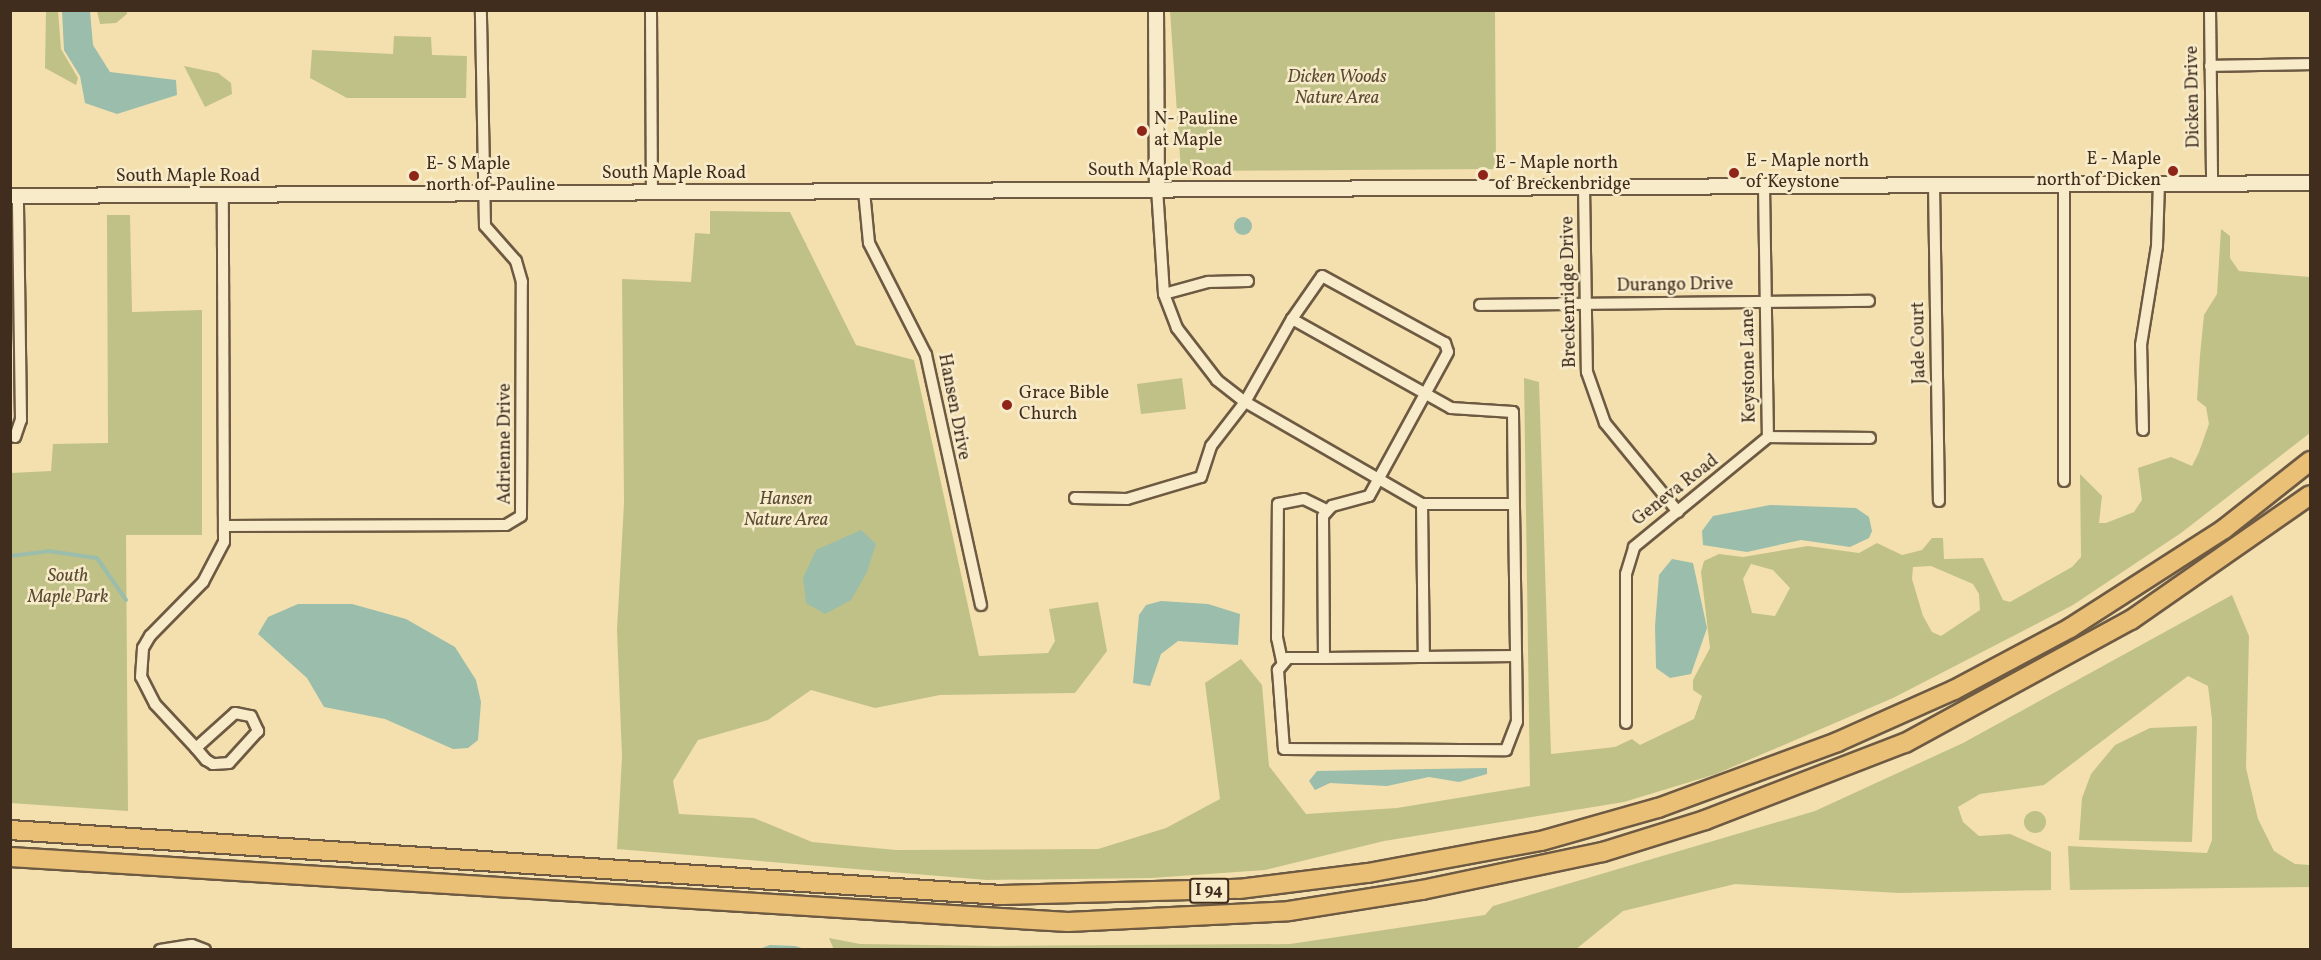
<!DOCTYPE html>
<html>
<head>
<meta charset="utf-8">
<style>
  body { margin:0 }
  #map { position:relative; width:2321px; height:960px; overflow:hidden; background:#f3e0ae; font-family:Vollkorn,serif }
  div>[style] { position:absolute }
  .green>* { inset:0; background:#c0c187 }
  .round { border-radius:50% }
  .water>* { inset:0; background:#9bbdab }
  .stream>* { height:4px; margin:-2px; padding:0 2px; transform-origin:2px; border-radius:2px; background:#9bbdab }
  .roads { filter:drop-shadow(2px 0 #6e5a42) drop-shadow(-2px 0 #6e5a42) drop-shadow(0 2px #6e5a42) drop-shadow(0 -2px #6e5a42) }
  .street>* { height:10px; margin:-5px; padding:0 5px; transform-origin:5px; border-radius:5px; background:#f7ebca }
  .secondary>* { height:14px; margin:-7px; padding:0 7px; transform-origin:7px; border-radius:7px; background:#f7ebca }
  .highway>* { height:18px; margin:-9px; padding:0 9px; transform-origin:9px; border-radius:9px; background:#eac077 }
  .dots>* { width:16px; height:16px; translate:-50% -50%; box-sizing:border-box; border:3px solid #f7ebca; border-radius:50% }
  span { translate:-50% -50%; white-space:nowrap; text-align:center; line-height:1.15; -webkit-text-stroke:5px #f7ebca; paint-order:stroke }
  .shield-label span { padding:2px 4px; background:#f7ebca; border:2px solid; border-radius:4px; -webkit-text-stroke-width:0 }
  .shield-label { font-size:16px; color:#412d1e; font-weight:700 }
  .park-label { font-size:18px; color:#5a4b33; font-style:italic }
  .street-label { font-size:18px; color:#412d1e }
  .poi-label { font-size:18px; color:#412d1e }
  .left { translate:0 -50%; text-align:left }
  .right { translate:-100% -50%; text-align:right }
  .frame { position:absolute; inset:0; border:12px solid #412d1e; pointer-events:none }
</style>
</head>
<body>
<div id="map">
  <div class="green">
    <div style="clip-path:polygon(46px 11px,58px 11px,61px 49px,78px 78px,76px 85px,45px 68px)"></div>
    <div style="clip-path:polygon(97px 11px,127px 11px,127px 14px,116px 23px,100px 24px)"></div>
    <div style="clip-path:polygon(1170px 11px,1495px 11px,1496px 169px,1181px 171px)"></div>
    <div style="clip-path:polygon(394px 36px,431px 37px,432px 55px,467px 56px,466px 98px,347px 98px,310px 78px,312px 50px,393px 54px)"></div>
    <div style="clip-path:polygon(184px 66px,218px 73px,231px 83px,232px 94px,205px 107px)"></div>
    <div style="clip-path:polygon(evenodd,710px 211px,790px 212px,856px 345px,914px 360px,979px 656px,1048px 653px,1055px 641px,1049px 609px,1098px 602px,1107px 651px,1075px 693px,940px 695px,875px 708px,811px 690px,768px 720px,698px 740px,673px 781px,679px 814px,754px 818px,812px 842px,896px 850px,1098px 849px,1166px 828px,1220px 799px,1205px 683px,1241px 659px,1262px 685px,1269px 766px,1306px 814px,1397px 808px,1530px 786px,1524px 378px,1539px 382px,1551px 754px,1615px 747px,1632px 739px,1640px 745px,1694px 719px,1702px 696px,1693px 690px,1693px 680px,1710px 648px,1701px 572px,1704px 561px,1719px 554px,1743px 557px,1808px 546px,1859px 553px,1877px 543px,1902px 555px,1922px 550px,1932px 538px,1943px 538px,1944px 559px,1983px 558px,2003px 600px,2010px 602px,2072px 567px,2081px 557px,2080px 474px,2102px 496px,2099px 523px,2106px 523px,2134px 512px,2142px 500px,2138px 468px,2171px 457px,2192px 466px,2199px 452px,2209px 424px,2206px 407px,2197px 400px,2200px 355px,2204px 315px,2217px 294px,2221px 229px,2230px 236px,2230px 258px,2239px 271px,2310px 277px,2310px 433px,2181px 533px,2073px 605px,1893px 698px,1716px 774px,1624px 802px,1384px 841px,1265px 870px,1151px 878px,987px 880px,617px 849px,622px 757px,617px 630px,624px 503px,622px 279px,691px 282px,695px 233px,710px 234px,710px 211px,1751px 564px,1773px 570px,1790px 588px,1775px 616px,1752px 613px,1743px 579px,1751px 564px,710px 211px,1931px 566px,1973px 584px,1979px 594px,1980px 610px,1941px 636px,1932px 632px,1923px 616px,1912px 579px,1913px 567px,1931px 566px)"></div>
    <div style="clip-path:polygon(107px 215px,130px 215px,132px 312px,202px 310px,202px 535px,126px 535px,128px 811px,10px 803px,11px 473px,51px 471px,53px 444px,108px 443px)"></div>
    <div style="clip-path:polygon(1182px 378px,1186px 409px,1141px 414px,1137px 384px)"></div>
    <div style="clip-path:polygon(2232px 595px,2249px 636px,2246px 768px,2258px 819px,2274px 851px,2295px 864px,2310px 865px,2310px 887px,2070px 890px,2068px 846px,2207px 853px,2212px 840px,2212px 719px,2208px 686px,2188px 676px,2044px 785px,1980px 794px,1958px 807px,1963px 822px,1979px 836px,2010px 834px,2051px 852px,2051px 890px,1899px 893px,1735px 884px,1623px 911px,1575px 950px,834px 950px,829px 938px,860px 944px,996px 946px,1290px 944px,1485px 915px,1493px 906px,1815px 811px,1963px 743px)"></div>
    <div style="clip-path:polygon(2197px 726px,2192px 842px,2079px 840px,2082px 798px,2091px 774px,2115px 745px,2150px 728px)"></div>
    <div class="round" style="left:2024px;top:811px;width:22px;height:22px"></div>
  </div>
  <div class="water">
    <div style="clip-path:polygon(62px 11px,90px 11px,93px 45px,110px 72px,176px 80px,177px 95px,117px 114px,85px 103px,80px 76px,64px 50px)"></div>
    <div class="round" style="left:1234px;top:217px;width:18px;height:18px"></div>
    <div style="clip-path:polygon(1770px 505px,1856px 508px,1869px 517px,1872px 531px,1869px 538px,1850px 547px,1801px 540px,1747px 552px,1703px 545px,1702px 531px,1713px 516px)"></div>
    <div style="clip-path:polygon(861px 530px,876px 544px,867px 572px,851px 600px,825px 614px,806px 603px,803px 578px,816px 550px)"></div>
    <div style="clip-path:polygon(1672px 559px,1693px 563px,1707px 628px,1691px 674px,1670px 678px,1656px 668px,1655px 626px,1659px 575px)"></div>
    <div style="clip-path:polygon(1161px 601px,1208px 604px,1240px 614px,1238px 645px,1178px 641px,1161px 654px,1150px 686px,1133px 683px,1139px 615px,1146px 605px)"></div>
    <div style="clip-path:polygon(298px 604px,352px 604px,406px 619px,455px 647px,476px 680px,481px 702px,478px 740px,468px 748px,453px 749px,385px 719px,324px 707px,307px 678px,258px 634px,268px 617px)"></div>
    <div style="clip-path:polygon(1487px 768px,1487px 774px,1459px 782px,1429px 777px,1387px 786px,1330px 783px,1315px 790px,1309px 781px,1317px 771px)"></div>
    <div style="clip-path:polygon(770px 945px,795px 946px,805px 949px,759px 949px)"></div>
  </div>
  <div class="stream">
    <div style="left:10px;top:556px;width:38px;rotate:-7deg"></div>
    <div style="left:48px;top:551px;width:49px;rotate:8.1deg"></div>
    <div style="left:97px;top:558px;width:51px;rotate:55.4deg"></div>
  </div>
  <div class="roads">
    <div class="street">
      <div style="left:651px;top:10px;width:182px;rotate:89.7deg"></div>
      <div style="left:2210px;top:10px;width:173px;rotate:89.3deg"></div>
      <div style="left:2210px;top:66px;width:100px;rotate:-1.1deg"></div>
      <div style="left:2064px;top:184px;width:297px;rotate:90deg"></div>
      <div style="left:1934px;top:185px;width:316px;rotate:89.1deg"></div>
      <div style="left:1764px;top:186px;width:251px;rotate:89.1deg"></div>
      <div style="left:1584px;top:187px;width:185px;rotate:89.1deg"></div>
      <div style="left:1587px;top:372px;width:54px;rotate:70.6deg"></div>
      <div style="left:1605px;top:423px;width:115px;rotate:50.6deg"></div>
      <div style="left:864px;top:191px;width:52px;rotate:84.5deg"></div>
      <div style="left:869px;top:243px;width:126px;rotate:63deg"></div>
      <div style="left:926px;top:355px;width:256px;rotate:77.6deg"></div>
      <div style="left:1164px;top:294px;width:46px;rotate:-15.3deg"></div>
      <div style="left:1208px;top:282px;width:40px;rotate:-1.4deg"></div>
      <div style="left:1480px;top:305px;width:389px;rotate:-0.6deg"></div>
      <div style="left:1292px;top:319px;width:52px;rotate:-55.1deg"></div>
      <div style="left:1322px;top:276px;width:140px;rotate:28.6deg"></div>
      <div style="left:1445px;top:343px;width:9px;rotate:72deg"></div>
      <div style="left:1448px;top:352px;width:164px;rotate:118.7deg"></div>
      <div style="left:1369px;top:496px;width:38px;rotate:165deg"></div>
      <div style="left:1332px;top:506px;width:13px;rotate:132deg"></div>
      <div style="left:1323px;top:516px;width:142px;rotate:89.6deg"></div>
      <div style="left:1324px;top:658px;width:36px;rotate:180deg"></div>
      <div style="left:1288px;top:658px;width:16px;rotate:130deg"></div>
      <div style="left:1278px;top:670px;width:79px;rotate:85.7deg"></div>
      <div style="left:1284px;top:749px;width:222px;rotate:0.3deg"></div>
      <div style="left:1506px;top:750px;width:30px;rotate:-69deg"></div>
      <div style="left:1517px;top:722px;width:218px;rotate:-90.8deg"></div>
      <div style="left:2143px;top:430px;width:85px;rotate:-91.3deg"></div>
      <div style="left:2141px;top:345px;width:100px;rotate:-80.8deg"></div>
      <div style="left:2157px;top:246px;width:63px;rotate:-88.2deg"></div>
      <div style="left:15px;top:437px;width:18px;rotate:-71deg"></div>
      <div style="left:21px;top:420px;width:224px;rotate:-90.8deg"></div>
      <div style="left:1768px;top:437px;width:102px;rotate:0.6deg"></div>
      <div style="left:1075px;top:498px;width:52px;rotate:1.1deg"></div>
      <div style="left:1127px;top:499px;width:77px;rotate:-16.6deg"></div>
      <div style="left:1201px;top:477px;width:33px;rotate:-72deg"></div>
      <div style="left:1211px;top:446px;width:56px;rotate:-52.3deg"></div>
      <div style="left:1245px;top:402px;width:95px;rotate:-60.5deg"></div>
      <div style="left:1292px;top:319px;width:182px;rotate:29.2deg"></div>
      <div style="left:1451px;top:408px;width:62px;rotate:3.7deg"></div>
      <div style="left:1513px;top:412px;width:92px;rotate:89.4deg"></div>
      <div style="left:1514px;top:504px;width:92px;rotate:180deg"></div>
      <div style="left:1422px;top:504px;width:204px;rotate:-150deg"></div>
      <div style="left:1245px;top:402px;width:36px;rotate:-142deg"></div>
      <div style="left:1217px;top:380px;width:66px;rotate:-127.6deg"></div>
      <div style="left:1177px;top:328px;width:36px;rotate:-111deg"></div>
      <div style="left:1164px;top:294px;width:106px;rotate:-93.8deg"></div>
      <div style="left:1422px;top:504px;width:153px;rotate:89.3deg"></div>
      <div style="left:224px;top:526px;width:282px;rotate:-0.2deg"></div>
      <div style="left:506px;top:525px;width:17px;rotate:-31deg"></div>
      <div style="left:521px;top:516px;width:234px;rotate:-89.8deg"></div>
      <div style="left:522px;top:282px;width:22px;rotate:-106deg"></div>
      <div style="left:516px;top:261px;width:47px;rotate:-131.5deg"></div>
      <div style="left:485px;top:226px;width:216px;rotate:-91.1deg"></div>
      <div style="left:1324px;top:658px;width:192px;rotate:-0.6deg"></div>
      <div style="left:1282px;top:661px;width:24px;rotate:-102deg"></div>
      <div style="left:1277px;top:638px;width:134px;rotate:-89.6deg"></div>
      <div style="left:1278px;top:504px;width:26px;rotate:-11deg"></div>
      <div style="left:1304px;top:499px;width:25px;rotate:26deg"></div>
      <div style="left:1626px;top:723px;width:149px;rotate:-90deg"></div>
      <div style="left:1626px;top:574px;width:28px;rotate:-73deg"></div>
      <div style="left:1634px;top:547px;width:173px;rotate:-39.4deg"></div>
      <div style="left:196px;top:748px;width:52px;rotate:-41.9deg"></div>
      <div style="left:235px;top:713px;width:16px;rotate:11deg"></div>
      <div style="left:251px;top:716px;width:17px;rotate:65deg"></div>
      <div style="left:258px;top:731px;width:43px;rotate:132.2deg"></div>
      <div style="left:229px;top:763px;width:16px;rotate:176deg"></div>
      <div style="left:213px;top:764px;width:8px;rotate:-150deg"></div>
      <div style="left:206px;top:760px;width:16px;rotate:-130deg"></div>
      <div style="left:196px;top:748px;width:60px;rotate:-133deg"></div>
      <div style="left:155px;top:704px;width:30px;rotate:-117deg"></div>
      <div style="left:141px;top:677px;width:29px;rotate:-86deg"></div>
      <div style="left:143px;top:648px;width:14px;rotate:-60deg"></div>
      <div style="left:150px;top:636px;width:76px;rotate:-45.5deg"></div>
      <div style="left:203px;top:582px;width:45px;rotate:-62.3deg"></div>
      <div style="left:224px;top:542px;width:348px;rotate:-90.2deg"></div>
      <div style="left:160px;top:950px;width:32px;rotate:-9deg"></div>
      <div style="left:192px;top:945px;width:14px;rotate:21deg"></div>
    </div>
    <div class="secondary">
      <div style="left:1156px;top:10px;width:178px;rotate:89.7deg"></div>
      <div style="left:10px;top:196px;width:2300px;rotate:-0.32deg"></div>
    </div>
    <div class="highway">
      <div style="left:10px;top:830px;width:994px;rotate:3.75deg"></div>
      <div style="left:1002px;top:895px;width:237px;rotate:-1.5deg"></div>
      <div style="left:1239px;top:889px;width:130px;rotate:-7.1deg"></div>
      <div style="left:1368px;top:873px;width:176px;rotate:-10.5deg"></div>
      <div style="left:1541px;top:841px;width:122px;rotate:-15.8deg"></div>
      <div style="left:1658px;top:808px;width:191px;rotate:-20.2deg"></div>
      <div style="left:1837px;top:742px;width:128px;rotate:-24deg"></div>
      <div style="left:1954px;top:690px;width:132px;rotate:-28.1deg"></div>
      <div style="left:2070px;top:628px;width:183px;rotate:-32.7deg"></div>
      <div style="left:2224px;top:529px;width:110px;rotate:-38.3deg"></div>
      <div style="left:10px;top:857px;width:1060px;rotate:3.52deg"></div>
      <div style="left:1068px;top:922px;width:221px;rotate:-2.8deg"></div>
      <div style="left:1289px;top:911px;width:135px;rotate:-9deg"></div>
      <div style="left:1422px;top:890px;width:185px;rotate:-11.9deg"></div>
      <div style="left:1603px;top:852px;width:107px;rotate:-17.4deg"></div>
      <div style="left:1705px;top:820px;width:214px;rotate:-21.1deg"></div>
      <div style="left:1905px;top:743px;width:257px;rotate:-28.6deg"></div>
      <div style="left:2131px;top:620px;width:218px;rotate:-34.9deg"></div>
    </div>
  </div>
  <div class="dots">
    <div style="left:1142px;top:131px;background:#8f2418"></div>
    <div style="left:2173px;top:171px;background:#8f2418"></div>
    <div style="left:1734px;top:173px;background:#8f2418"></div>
    <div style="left:1483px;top:175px;background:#8f2418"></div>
    <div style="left:414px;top:176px;background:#8f2418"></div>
    <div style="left:1007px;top:405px;background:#8f2418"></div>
  </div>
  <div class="shield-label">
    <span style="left:1209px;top:891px">I 94</span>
  </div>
  <div class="park-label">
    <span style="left:1337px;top:89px">Dicken Woods<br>Nature Area</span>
    <span style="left:786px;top:511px">Hansen<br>Nature Area</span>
    <span style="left:68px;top:588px">South<br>Maple Park</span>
  </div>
  <div class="street-label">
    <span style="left:2194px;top:97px;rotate:-91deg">Dicken Drive</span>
    <span style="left:1160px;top:171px">South Maple Road</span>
    <span style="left:674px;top:174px">South Maple Road</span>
    <span style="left:188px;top:177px">South Maple Road</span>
    <span style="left:1675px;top:286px;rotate:-1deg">Durango Drive</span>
    <span style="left:1570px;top:292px;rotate:-91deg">Breckenridge Drive</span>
    <span style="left:1920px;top:343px;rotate:-91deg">Jade Court</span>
    <span style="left:1750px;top:366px;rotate:-91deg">Keystone Lane</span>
    <span style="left:953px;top:407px;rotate:79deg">Hansen Drive</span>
    <span style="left:506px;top:444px;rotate:-90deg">Adrienne Drive</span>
    <span style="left:1676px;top:491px;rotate:-38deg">Geneva Road</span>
  </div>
  <div class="poi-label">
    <span class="left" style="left:1154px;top:131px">N- Pauline<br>at Maple</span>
    <span class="right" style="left:2161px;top:171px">E - Maple<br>north of Dicken</span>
    <span class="left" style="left:1746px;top:173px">E - Maple north<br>of Keystone</span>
    <span class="left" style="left:1495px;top:175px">E - Maple north<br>of Breckenbridge</span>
    <span class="left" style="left:426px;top:176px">E- S Maple<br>north of Pauline</span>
    <span class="left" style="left:1019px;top:405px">Grace Bible<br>Church</span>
  </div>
  <div class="frame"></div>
</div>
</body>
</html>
